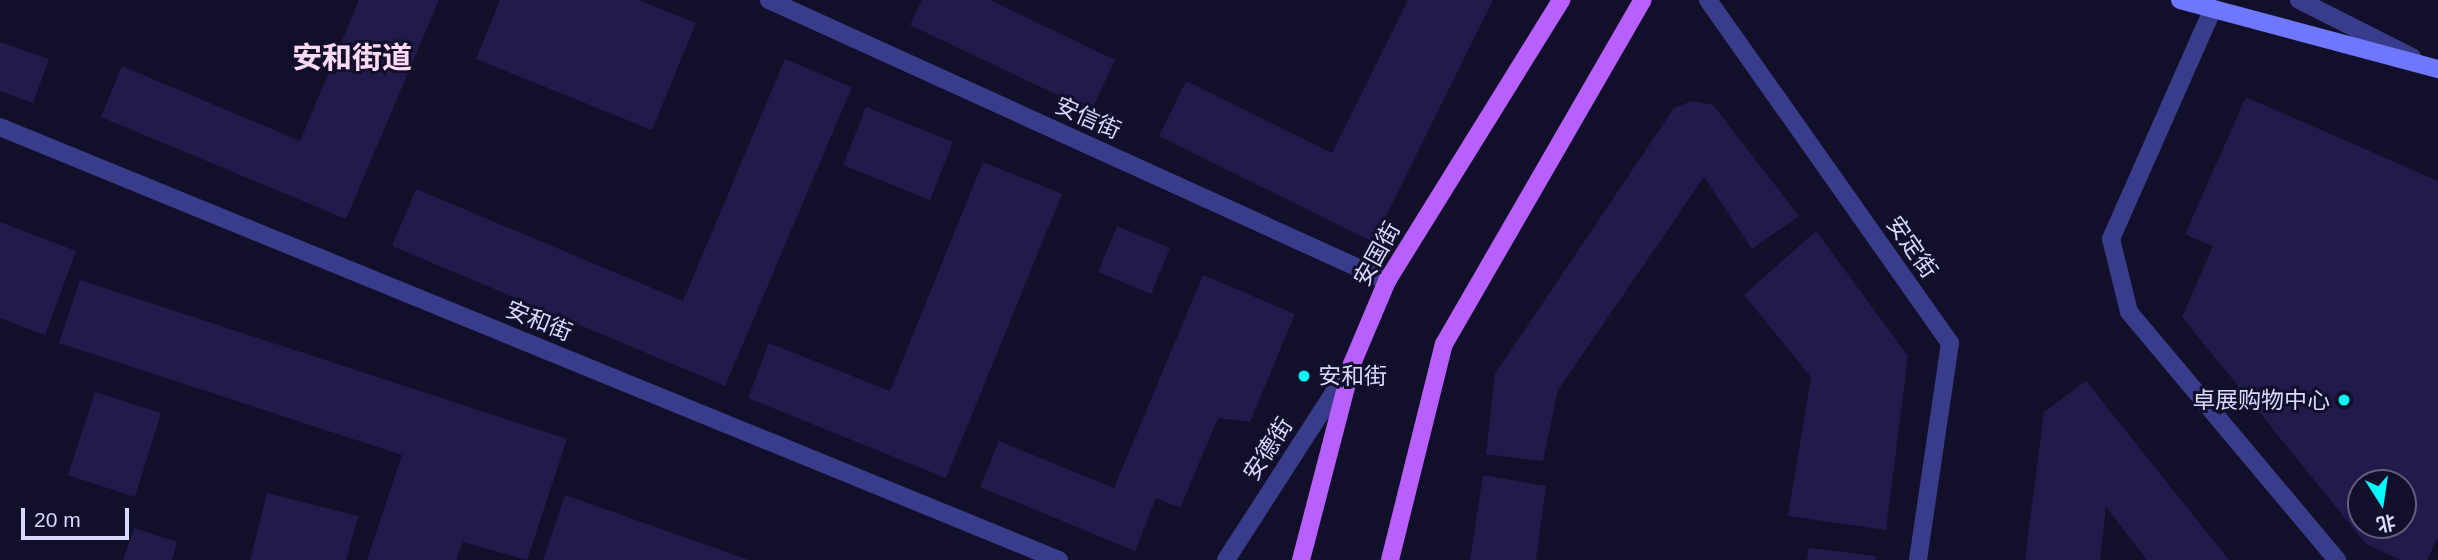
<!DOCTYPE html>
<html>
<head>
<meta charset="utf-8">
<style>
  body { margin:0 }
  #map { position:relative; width:2438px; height:560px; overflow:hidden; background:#120f2a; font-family:Helvetica,"Noto Sans SC",sans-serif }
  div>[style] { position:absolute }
  .building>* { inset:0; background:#211b4c }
  .service>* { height:18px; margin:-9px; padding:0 9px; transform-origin:9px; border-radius:9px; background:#393c8b }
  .minor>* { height:18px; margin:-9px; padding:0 9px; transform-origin:9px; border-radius:9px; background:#393c8b }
  .tertiary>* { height:18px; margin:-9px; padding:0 9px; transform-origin:9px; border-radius:9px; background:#393c8b }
  .secondary>* { height:18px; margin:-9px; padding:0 9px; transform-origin:9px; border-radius:9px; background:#6f76ff }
  .primary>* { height:18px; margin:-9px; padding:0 9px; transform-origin:9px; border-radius:9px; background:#b85fff }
  .dots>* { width:19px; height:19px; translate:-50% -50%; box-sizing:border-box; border:4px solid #120f2a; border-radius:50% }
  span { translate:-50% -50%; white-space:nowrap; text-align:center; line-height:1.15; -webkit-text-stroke:6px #120f2a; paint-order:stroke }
  .street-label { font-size:23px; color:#dad8ff }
  .poi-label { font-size:23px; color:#dad8ff }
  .left { translate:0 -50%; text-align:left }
  .right { translate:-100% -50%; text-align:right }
  .district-label { font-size:30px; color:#ffdaf4; font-weight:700 }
  .north { position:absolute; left:2347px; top:469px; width:70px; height:70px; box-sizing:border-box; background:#120f2a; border:2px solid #625f7f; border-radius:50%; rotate:168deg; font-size:19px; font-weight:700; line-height:28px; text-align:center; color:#dad8ff }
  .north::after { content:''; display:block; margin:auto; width:24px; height:32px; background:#04f8ff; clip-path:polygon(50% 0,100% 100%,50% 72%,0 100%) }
  .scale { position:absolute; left:21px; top:508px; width:108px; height:32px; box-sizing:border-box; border:4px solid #dad8ff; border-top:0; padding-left:9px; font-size:21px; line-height:24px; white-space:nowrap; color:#dad8ff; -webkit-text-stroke:5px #120f2a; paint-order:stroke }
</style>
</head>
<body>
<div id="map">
  <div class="building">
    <div style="clip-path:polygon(359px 0,439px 0,346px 219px,101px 117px,122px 66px,300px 141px)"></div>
    <div style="clip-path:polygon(500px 0,638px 0,696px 23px,652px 130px,476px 59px)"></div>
    <div style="clip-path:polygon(922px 0,990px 0,1115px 60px,1091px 111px,910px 25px)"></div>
    <div style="clip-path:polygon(1408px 0,1493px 0,1373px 242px,1159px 136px,1186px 81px,1332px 153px)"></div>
    <div style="clip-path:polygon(0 42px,49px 59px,33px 103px,0 91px)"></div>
    <div style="clip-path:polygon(785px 59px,852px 87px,725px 386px,392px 246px,416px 189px,683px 301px)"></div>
    <div style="clip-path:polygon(evenodd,2246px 97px,2438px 181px,2438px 537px,2427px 560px,2401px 560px,2366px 544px,2182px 317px,2213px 246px,2185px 234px,2246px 97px,2361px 483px,2403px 483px,2403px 525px,2361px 525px,2361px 483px)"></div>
    <div style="clip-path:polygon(1692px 101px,1713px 105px,1799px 216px,1752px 249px,1704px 177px,1558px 390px,1543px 461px,1486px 454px,1495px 374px,1674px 108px)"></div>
    <div style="clip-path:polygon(866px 107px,953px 142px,930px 200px,843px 165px)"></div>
    <div style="clip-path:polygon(983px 162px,1062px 194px,946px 478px,748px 398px,769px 343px,890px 391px)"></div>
    <div style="clip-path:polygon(0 222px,76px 251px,45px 335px,0 318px)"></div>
    <div style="clip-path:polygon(1117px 226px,1170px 248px,1151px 294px,1098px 272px)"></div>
    <div style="clip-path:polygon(1816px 231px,1908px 356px,1886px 530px,1788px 516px,1811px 377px,1744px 295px)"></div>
    <div style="clip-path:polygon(1203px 275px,1295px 314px,1250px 422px,1218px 418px,1180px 508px,1156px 498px,1135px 551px,980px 487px,999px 441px,1114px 488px)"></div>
    <div style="clip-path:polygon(80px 280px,567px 439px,527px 560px,463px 542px,456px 560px,367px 560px,402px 455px,59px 343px)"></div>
    <div style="clip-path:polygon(2086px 381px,2229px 560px,2147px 560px,2106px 507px,2100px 560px,2025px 560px,2044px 412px)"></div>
    <div style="clip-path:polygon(95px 392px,161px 413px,135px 497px,68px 475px)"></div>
    <div style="clip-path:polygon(1483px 475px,1546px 486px,1536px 560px,1470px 560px)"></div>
    <div style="clip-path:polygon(267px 493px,358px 516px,346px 560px,250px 560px)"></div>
    <div style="clip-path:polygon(565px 495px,749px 560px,543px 560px)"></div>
    <div style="clip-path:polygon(134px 528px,177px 542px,172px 560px,123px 560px)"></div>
    <div style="clip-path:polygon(1809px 548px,1876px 556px,1875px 560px,1807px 560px)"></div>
  </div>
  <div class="service">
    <div style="left:2211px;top:13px;width:247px;rotate:113.9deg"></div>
    <div style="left:2111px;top:239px;width:75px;rotate:76.1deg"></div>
    <div style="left:2129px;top:312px;width:324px;rotate:50deg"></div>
  </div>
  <div class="minor">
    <div style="left:769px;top:0;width:679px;rotate:24.45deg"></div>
    <div style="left:1708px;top:0;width:420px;rotate:54.8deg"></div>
    <div style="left:1950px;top:343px;width:219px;rotate:98.4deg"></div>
    <div style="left:2299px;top:0;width:127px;rotate:26.8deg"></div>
  </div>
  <div class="tertiary">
    <div style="left:0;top:127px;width:1144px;rotate:22.24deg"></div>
    <div style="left:1226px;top:560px;width:227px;rotate:-57.2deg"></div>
  </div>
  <div class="secondary">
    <div style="left:2180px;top:0;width:267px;rotate:15deg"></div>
  </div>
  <div class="primary">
    <div style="left:1301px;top:560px;width:203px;rotate:-75.4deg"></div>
    <div style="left:1352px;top:364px;width:90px;rotate:-67.1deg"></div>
    <div style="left:1387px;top:281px;width:331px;rotate:-58.2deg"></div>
    <div style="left:1390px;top:560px;width:223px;rotate:-76deg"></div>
    <div style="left:1444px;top:344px;width:397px;rotate:-60deg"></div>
  </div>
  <div class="dots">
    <div style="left:1304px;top:376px;background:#04f8ff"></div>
    <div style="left:2344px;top:400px;background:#04f8ff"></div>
  </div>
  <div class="street-label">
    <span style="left:1088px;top:118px;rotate:24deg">安信街</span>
    <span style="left:1912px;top:247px;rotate:55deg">安定街</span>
    <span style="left:1377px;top:254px;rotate:-61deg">安国街</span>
    <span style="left:539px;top:321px;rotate:22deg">安和街</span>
    <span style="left:1268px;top:449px;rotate:-57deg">安德街</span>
  </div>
  <div class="poi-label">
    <span class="left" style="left:1318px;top:376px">安和街</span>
    <span class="right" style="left:2330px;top:400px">卓展购物中心</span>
  </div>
  <div class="district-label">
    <span style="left:352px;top:58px">安和街道</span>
  </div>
  <div class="north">北</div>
  <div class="scale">20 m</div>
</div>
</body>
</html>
